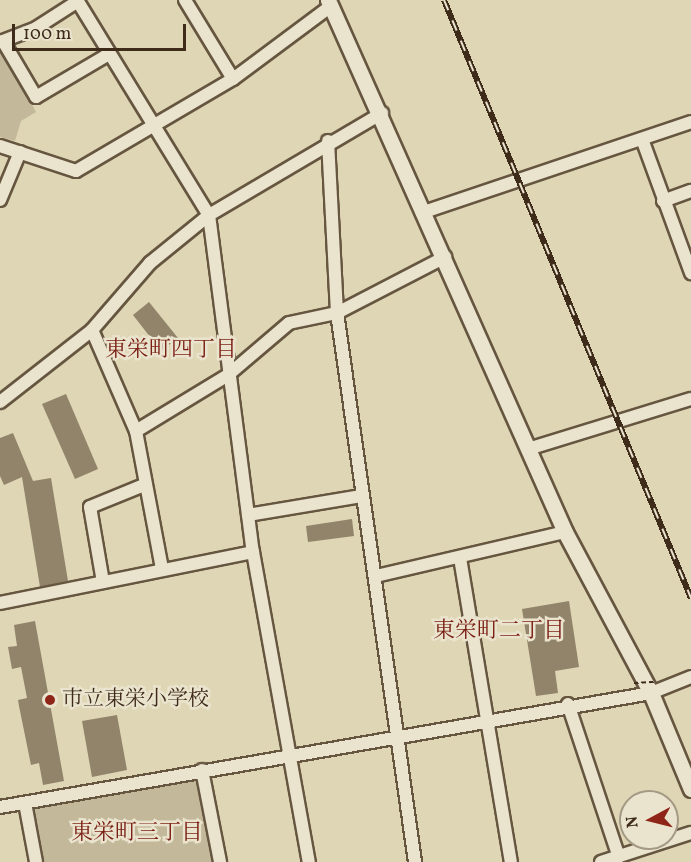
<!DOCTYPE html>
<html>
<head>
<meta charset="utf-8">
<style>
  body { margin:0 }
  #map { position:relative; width:691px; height:862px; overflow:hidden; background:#ded6b4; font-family:Vollkorn,"Noto Serif JP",serif }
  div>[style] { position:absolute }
  .green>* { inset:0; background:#c3b99a }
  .building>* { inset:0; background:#91846a }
  .roads { filter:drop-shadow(2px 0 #665640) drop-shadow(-2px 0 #665640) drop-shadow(0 2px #665640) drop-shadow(0 -2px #665640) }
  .minor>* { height:12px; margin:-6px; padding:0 6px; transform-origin:6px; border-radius:6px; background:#eae4ce }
  .tertiary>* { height:15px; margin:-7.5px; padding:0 7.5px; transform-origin:7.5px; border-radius:7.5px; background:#eae4ce }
  .rail>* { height:6px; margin-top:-3px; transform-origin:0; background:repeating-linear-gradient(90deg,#eae4ce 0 11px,#3e2b1a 0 22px); box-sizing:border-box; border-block:2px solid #3e2b1a }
  .path-bridge>* { height:2px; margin-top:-1px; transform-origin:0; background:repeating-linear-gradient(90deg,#3e2b1a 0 4.5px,transparent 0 7.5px) }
  .dots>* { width:16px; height:16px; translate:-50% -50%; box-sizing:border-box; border:3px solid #eae4ce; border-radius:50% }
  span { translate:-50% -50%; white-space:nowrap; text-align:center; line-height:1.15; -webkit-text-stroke:5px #eae4ce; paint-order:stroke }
  .poi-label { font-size:21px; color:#3e2b1a }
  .left { translate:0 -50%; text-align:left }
  .neighbourhood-label { font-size:22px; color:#7a1f14 }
  .north { position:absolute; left:619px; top:790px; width:60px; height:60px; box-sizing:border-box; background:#eae4ce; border:2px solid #a59a86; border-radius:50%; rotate:263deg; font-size:16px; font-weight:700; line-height:24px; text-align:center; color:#3e2b1a }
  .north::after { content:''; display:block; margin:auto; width:21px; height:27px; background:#8f2418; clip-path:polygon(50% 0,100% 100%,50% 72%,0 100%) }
  .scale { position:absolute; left:12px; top:24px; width:174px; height:27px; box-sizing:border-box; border:3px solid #3e2b1a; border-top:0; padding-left:8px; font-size:18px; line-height:21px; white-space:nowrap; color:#3e2b1a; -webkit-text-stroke:4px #eae4ce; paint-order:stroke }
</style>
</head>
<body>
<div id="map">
  <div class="green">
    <div style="clip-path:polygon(0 45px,36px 112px,21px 121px,15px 141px,0 137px)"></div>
    <div style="clip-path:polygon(197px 778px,214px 862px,43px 862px,33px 809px)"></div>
  </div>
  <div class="building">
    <div style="clip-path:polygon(149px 302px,178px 338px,161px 351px,133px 315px)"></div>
    <div style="clip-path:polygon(66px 394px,98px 469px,75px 479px,42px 404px)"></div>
    <div style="clip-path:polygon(13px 433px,33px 481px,51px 478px,68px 581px,40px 587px,22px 477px,4px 485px,0 476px,0 438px)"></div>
    <div style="clip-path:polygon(352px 519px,354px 536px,308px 542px,306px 526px)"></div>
    <div style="clip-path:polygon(569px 601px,579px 667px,555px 671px,558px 693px,536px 696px,522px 609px)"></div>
    <div style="clip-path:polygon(35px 621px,64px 781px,43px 785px,39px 763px,31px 765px,19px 706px,18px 700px,27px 698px,21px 667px,12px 669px,8px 647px,17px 646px,14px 625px)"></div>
    <div style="clip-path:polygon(117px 715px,127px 770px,92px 777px,82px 721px)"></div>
  </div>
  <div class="roads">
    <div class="minor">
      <div style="left:77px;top:0;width:252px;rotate:58.5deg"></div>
      <div style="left:209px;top:215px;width:340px;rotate:82.6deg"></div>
      <div style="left:253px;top:552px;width:315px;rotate:79.8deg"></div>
      <div style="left:185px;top:0;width:92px;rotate:58.7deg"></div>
      <div style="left:3px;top:41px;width:65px;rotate:59.5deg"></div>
      <div style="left:36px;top:97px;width:85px;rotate:-30.5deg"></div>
      <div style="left:0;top:42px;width:39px;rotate:-21deg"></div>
      <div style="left:36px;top:28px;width:50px;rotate:-32.7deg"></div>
      <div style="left:642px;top:139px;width:143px;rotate:69.9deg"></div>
      <div style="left:328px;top:141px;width:172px;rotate:87deg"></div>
      <div style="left:337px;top:313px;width:555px;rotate:81.91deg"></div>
      <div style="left:0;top:146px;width:80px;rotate:18.2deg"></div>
      <div style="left:76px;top:171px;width:182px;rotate:-30.4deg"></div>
      <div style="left:233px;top:79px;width:122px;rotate:-36.7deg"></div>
      <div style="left:0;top:200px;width:52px;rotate:-67.4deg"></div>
      <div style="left:663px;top:201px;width:30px;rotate:-20deg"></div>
      <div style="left:424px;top:212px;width:282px;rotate:-18.6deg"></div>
      <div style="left:92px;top:330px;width:110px;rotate:66.5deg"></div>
      <div style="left:136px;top:431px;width:140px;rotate:79.3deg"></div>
      <div style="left:0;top:402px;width:117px;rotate:-38deg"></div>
      <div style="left:92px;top:330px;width:89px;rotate:-49.1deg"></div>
      <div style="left:150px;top:263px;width:76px;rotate:-39.1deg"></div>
      <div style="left:209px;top:215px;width:201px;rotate:-30.5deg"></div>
      <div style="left:136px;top:431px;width:108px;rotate:-31.3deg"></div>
      <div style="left:228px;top:375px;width:80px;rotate:-40.4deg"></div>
      <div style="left:289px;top:323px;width:49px;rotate:-11.8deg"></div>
      <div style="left:337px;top:313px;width:122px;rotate:-27.4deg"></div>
      <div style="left:528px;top:449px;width:170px;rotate:-17.1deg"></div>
      <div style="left:248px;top:515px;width:115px;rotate:-9.5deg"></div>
      <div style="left:460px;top:558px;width:308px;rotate:80.5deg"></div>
      <div style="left:376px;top:576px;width:194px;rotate:-13.1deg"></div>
      <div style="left:103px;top:582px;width:76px;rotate:-99.8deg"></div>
      <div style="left:90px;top:507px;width:58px;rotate:-22.2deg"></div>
      <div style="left:0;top:603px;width:258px;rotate:-11.4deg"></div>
      <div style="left:568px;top:704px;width:161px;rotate:71.6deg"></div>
      <div style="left:202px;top:770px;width:94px;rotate:78.9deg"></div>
      <div style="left:25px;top:803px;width:60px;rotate:79.4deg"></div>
      <div style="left:0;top:807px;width:661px;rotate:-9.93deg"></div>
      <div style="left:651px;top:693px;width:43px;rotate:-21.8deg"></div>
      <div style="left:601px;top:862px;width:95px;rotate:-17.9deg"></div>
    </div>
    <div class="tertiary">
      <div style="left:328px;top:0;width:582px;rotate:65.99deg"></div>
      <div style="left:565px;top:532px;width:183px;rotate:61.9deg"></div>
      <div style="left:651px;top:693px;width:104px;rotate:67.4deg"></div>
    </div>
  </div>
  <div class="rail">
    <div style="left:444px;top:0;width:647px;rotate:67.56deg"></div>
  </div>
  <div class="path-bridge">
    <div style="left:634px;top:683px;width:22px;rotate:-3deg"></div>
  </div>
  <div class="dots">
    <div style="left:50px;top:700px;background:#8f2418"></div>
  </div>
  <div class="poi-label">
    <span class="left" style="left:62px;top:700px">市立東栄小学校</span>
  </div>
  <div class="neighbourhood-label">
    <span style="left:171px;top:351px">東栄町四丁目</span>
    <span style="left:499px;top:632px">東栄町二丁目</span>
    <span style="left:137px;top:834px">東栄町三丁目</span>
  </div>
  <div class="north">N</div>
  <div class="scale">100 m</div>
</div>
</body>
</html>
